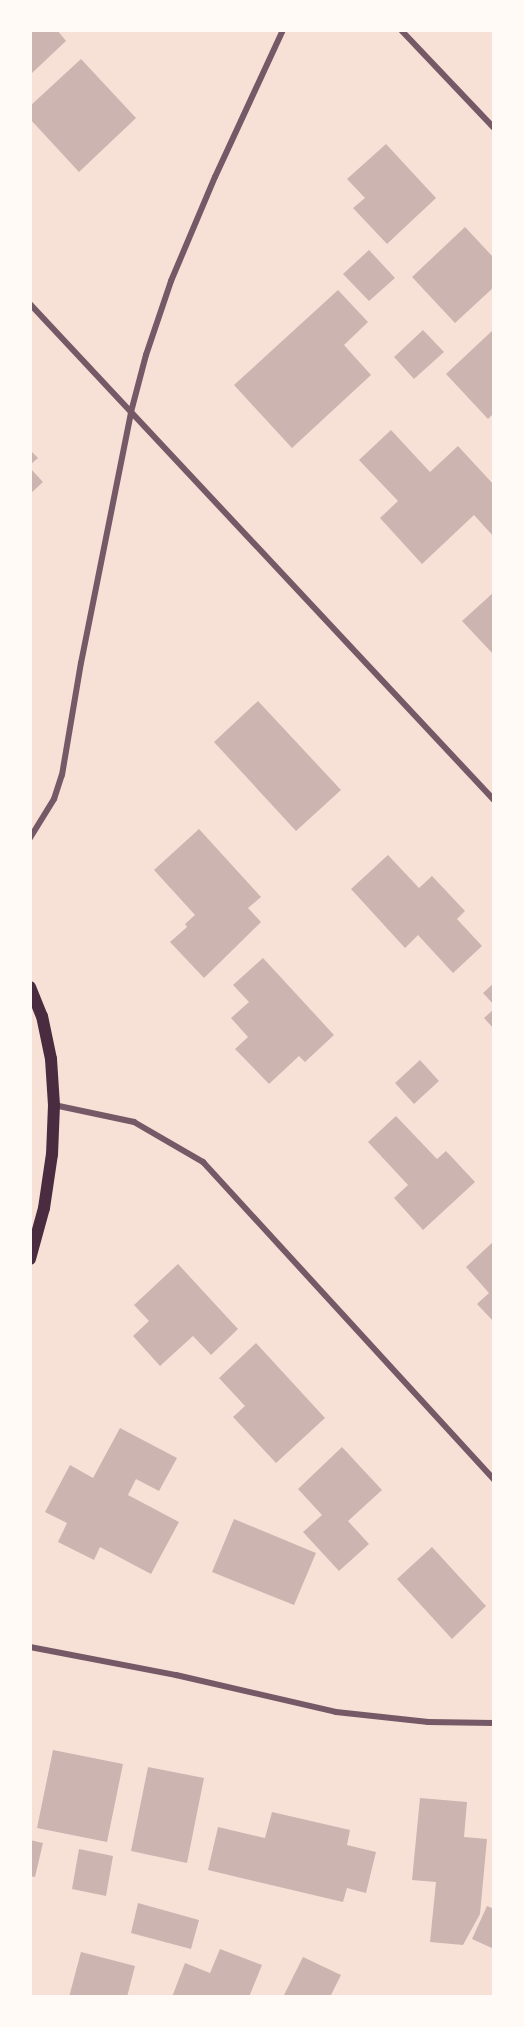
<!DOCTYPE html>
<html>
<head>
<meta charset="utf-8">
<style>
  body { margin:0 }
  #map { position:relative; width:524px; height:2027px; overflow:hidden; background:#f7e1d7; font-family:"PT Sans",sans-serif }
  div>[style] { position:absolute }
  .building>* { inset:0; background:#ccb4b1 }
  .minor>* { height:6px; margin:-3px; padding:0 3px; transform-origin:3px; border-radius:3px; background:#755966 }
  .secondary>* { height:12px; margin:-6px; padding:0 6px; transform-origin:6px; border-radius:6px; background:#4a2c40 }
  span { translate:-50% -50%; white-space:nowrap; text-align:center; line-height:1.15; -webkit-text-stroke:4.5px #fffaf5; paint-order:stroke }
  .frame { position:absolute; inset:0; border:32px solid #fffaf5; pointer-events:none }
</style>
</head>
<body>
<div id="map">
  <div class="building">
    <div style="clip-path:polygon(30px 30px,57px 30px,66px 41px,32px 73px)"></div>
    <div style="clip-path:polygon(81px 59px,136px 118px,79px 172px,30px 119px,30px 106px)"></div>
    <div style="clip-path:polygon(386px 144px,436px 198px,387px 244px,353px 208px,365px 198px,347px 179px)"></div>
    <div style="clip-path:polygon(465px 227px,494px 258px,494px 287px,455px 323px,412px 277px)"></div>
    <div style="clip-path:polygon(369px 250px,395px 278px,369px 301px,343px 274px)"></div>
    <div style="clip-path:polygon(338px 290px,368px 322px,344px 345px,371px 375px,292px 448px,234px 385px)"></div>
    <div style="clip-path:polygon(494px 329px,494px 413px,488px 419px,446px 374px)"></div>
    <div style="clip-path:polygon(423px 330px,444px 352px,414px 379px,394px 357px)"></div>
    <div style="clip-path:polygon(391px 430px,430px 472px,458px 446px,494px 485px,494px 537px,474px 515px,422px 564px,380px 518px,398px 501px,359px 460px)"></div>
    <div style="clip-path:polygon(30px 450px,38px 458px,30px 465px)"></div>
    <div style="clip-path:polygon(30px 468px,43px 482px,30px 494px)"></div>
    <div style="clip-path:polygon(494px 592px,494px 655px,462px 621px)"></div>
    <div style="clip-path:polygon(258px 701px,341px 790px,296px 831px,214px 742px)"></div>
    <div style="clip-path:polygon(199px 829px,261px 897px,248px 908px,261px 922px,204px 978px,170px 942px,187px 927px,185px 924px,195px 915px,154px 870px)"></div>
    <div style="clip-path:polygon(388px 855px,419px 888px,432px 876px,465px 911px,457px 919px,482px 946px,453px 973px,418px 935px,405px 948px,351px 889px)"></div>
    <div style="clip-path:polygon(263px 958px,334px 1035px,305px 1062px,299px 1056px,269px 1084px,235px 1049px,248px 1037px,231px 1018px,249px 1002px,233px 985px)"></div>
    <div style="clip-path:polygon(494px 983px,494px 1005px,483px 993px)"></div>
    <div style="clip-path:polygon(494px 1009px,494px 1029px,484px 1018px)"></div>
    <div style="clip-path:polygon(420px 1060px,439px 1081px,414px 1104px,395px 1083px)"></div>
    <div style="clip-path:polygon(396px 1116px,437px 1159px,446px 1151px,475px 1182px,423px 1230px,394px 1198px,408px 1185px,368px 1142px)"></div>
    <div style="clip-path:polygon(494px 1241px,494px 1322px,477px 1304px,489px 1293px,466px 1267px)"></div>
    <div style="clip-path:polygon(178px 1264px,238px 1329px,211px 1355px,193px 1336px,160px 1366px,133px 1336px,149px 1321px,134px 1305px)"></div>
    <div style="clip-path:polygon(256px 1343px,325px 1418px,276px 1463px,233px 1417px,245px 1406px,219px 1378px)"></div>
    <div style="clip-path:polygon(120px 1428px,177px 1458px,159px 1491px,136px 1479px,128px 1495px,179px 1522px,151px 1574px,100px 1547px,94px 1560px,58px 1542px,67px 1523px,45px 1512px,70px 1465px,93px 1478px)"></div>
    <div style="clip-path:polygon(342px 1447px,382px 1490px,348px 1521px,369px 1544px,339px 1571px,303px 1532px,322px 1515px,298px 1489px)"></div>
    <div style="clip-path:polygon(234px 1519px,316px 1553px,294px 1605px,212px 1572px)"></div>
    <div style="clip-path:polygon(432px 1547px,486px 1606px,452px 1639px,397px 1579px)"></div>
    <div style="clip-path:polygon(53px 1750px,123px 1764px,107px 1842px,37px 1828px)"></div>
    <div style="clip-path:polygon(148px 1767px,204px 1778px,187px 1863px,131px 1851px)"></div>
    <div style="clip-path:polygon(420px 1798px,467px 1802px,464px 1837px,487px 1839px,480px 1914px,463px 1945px,430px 1942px,436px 1882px,412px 1880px)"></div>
    <div style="clip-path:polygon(272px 1812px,350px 1830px,347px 1845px,376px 1852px,366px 1893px,347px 1888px,343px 1902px,208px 1870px,218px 1827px,265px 1838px)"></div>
    <div style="clip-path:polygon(30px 1840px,43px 1843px,35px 1877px,30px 1876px)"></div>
    <div style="clip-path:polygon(79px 1849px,113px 1856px,106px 1896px,72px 1889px)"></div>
    <div style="clip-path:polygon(138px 1903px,199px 1920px,191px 1949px,131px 1933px)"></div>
    <div style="clip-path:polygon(487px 1906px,494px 1909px,494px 1949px,472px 1939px)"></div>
    <div style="clip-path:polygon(220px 1949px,262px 1965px,249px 1997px,172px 1997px,185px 1963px,210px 1973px)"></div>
    <div style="clip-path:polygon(81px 1952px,135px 1966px,127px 1997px,69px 1997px)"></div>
    <div style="clip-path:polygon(303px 1957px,341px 1975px,330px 1997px,284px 1995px)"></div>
  </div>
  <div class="minor">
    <div style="left:401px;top:30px;width:135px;rotate:46.5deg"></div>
    <div style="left:30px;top:304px;width:679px;rotate:46.91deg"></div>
    <div style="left:30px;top:838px;width:46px;rotate:-58.4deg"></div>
    <div style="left:54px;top:799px;width:25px;rotate:-72deg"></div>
    <div style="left:62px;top:775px;width:114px;rotate:-80.4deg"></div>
    <div style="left:81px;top:663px;width:256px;rotate:-78.7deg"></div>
    <div style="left:131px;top:412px;width:59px;rotate:-75.3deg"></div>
    <div style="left:146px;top:355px;width:78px;rotate:-71.3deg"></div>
    <div style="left:171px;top:281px;width:113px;rotate:-67.1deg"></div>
    <div style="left:215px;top:177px;width:162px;rotate:-65.2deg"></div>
    <div style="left:54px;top:1105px;width:82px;rotate:12deg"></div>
    <div style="left:134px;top:1122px;width:80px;rotate:30.1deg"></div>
    <div style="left:203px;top:1162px;width:431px;rotate:47.5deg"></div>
    <div style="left:30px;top:1647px;width:149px;rotate:10.9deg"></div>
    <div style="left:176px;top:1675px;width:164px;rotate:13deg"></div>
    <div style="left:336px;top:1712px;width:93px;rotate:6.2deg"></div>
    <div style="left:428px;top:1722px;width:66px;rotate:0.9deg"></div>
  </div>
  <div class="secondary">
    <div style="left:30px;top:987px;width:31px;rotate:68deg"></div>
    <div style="left:42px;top:1016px;width:44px;rotate:78.2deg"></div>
    <div style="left:51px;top:1059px;width:46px;rotate:86.3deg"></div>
    <div style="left:54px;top:1105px;width:49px;rotate:92.3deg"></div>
    <div style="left:52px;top:1154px;width:55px;rotate:98.4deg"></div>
    <div style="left:44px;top:1208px;width:53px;rotate:105.4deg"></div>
  </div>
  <div class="frame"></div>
</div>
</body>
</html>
